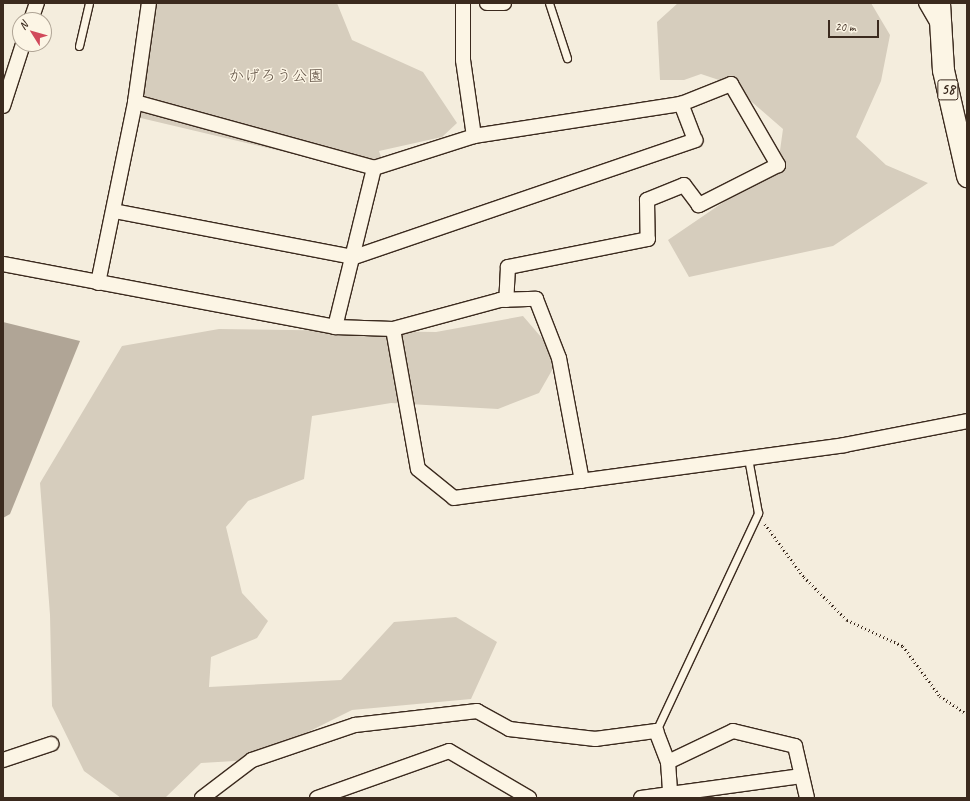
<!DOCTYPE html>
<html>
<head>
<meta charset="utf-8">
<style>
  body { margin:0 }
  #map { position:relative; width:970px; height:801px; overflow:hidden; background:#f4eddd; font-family:Caveat,"Klee One",sans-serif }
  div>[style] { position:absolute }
  .green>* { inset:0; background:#d6cdbd }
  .water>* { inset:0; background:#b0a596 }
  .path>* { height:2.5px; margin-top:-1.25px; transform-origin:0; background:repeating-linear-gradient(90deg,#3b2a1e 0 1px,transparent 0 4px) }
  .roads { filter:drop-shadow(1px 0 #3b2a1e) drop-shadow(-1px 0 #3b2a1e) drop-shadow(0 1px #3b2a1e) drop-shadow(0 -1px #3b2a1e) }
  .lane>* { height:7px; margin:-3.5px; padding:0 3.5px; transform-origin:3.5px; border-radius:3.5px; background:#fcf5e5 }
  .street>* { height:14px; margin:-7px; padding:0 7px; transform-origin:7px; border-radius:7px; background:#fcf5e5 }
  .primary>* { height:21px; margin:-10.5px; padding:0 10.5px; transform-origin:10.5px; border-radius:10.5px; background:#fcf5e5 }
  span { translate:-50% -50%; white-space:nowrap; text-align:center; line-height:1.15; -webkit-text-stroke:3px #fcf5e5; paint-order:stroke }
  .shield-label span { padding:1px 3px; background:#fcf5e5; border:1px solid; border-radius:3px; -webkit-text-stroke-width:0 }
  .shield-label { font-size:15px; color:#3b2a1e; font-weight:700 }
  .park-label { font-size:16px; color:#625346 }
  .frame { position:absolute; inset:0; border:4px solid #3b2a1e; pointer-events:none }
  .north { position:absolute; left:12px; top:12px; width:40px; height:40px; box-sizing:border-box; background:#fcf5e5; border:1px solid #afa495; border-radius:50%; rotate:307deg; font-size:11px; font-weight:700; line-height:16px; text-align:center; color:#3b2a1e }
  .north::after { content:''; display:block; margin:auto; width:14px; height:18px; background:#d1495b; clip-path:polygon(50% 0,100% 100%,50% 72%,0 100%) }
  .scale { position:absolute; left:828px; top:20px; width:51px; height:18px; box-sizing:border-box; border:2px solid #3b2a1e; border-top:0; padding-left:5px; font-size:12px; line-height:14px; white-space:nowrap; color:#3b2a1e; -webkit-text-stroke:3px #fcf5e5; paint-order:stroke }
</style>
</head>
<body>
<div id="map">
  <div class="green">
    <div style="clip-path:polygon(149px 3px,337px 3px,352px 40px,423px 72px,457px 123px,442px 137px,379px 151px,384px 166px,373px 173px,128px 115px)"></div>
    <div style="clip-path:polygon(678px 3px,871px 3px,890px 35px,881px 81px,856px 137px,886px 165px,928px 183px,833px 246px,689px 277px,668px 240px,778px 165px,783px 129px,731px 84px,701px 74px,684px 80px,660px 80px,657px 22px)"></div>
    <div style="clip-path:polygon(523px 316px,559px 358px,539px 393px,498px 409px,391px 403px,312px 416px,304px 479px,248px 501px,226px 527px,242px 593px,268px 621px,257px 638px,211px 657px,209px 687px,341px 680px,394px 622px,456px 617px,497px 642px,471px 699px,352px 710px,252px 760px,201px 763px,165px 798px,121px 798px,84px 771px,52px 706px,50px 615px,40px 483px,122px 346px,219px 329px,436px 332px)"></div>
  </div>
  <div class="water">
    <div style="clip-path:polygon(3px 322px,80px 341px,10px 514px,3px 518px)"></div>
  </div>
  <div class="path">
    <div style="left:765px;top:524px;width:66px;rotate:53.7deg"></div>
    <div style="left:804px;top:577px;width:61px;rotate:45deg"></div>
    <div style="left:847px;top:620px;width:62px;rotate:24.9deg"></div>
    <div style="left:903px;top:646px;width:62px;rotate:53.5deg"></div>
    <div style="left:940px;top:696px;width:32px;rotate:34deg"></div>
  </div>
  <div class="roads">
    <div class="lane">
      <div style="left:549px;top:3px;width:58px;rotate:71.9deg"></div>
      <div style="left:79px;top:46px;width:44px;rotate:-76.9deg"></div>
      <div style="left:656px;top:731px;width:241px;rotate:-64.9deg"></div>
      <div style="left:758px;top:513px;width:56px;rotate:-100.3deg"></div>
    </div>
    <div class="street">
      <div style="left:463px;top:3px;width:57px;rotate:90deg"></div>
      <div style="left:463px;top:60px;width:77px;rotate:81.8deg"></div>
      <div style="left:487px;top:3px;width:17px"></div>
      <div style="left:926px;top:3px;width:24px;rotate:60deg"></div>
      <div style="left:31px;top:20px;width:18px;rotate:-71deg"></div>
      <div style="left:135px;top:102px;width:248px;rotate:15.4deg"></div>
      <div style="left:374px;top:168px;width:105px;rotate:-17.7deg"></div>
      <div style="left:474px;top:136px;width:209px;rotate:-8.8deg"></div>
      <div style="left:681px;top:104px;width:54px;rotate:-21.8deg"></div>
      <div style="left:731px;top:84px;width:94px;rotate:59.9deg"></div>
      <div style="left:778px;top:165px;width:89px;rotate:153.1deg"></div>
      <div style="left:699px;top:205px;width:25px;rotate:-127deg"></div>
      <div style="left:684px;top:185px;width:40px;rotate:158deg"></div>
      <div style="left:647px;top:200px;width:39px;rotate:89deg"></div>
      <div style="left:648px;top:239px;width:143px;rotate:168.7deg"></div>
      <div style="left:508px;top:267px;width:33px;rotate:93deg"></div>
      <div style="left:3px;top:106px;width:65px;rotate:-72.1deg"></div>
      <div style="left:114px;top:211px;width:244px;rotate:10.9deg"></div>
      <div style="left:354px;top:257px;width:361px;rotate:-18.9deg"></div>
      <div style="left:695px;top:140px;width:39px;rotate:-111deg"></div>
      <div style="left:3px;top:264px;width:338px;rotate:10.7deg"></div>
      <div style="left:335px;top:327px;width:58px;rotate:2deg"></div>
      <div style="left:393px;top:329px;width:111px;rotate:-15.2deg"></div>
      <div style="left:500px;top:300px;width:36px;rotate:-2deg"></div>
      <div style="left:536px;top:299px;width:63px;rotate:68.7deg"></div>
      <div style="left:559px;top:358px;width:125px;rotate:79.4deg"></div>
      <div style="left:98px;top:283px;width:185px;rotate:-78.4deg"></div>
      <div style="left:135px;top:102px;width:100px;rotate:-82deg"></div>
      <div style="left:335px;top:327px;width:164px;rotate:-76.2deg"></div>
      <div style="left:393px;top:329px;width:142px;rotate:79.9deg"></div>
      <div style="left:418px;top:469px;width:46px;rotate:38.9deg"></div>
      <div style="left:454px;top:498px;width:394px;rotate:-7.7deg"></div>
      <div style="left:844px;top:445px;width:125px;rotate:-11deg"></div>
      <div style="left:3px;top:760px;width:51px;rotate:-18.4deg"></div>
      <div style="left:668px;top:762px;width:72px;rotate:-25.5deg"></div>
      <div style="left:733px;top:731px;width:64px;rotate:13.6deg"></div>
      <div style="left:795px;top:746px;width:53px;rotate:77deg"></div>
      <div style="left:202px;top:798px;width:63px;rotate:-37.2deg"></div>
      <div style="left:252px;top:760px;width:109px;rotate:-18.8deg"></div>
      <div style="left:355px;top:725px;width:123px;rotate:-6.5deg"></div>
      <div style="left:477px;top:711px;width:37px;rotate:29deg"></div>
      <div style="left:509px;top:729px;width:87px;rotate:6.6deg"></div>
      <div style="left:595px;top:739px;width:62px;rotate:-7.5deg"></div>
      <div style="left:656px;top:731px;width:33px;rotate:69deg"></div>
      <div style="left:668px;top:762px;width:31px;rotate:86deg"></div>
      <div style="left:317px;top:798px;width:140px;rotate:-19.6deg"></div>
      <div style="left:449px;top:751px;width:93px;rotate:30.4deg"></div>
      <div style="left:641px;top:798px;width:162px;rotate:-7.8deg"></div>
    </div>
    <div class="primary">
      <div style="left:939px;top:3px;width:67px;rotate:86.6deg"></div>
      <div style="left:943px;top:70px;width:109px;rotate:77.2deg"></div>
    </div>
  </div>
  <div class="shield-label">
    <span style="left:948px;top:90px">58</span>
  </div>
  <div class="park-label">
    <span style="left:276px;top:76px">かげろう公園</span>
  </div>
  <div class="frame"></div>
  <div class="north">N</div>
  <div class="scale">20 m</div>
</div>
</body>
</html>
